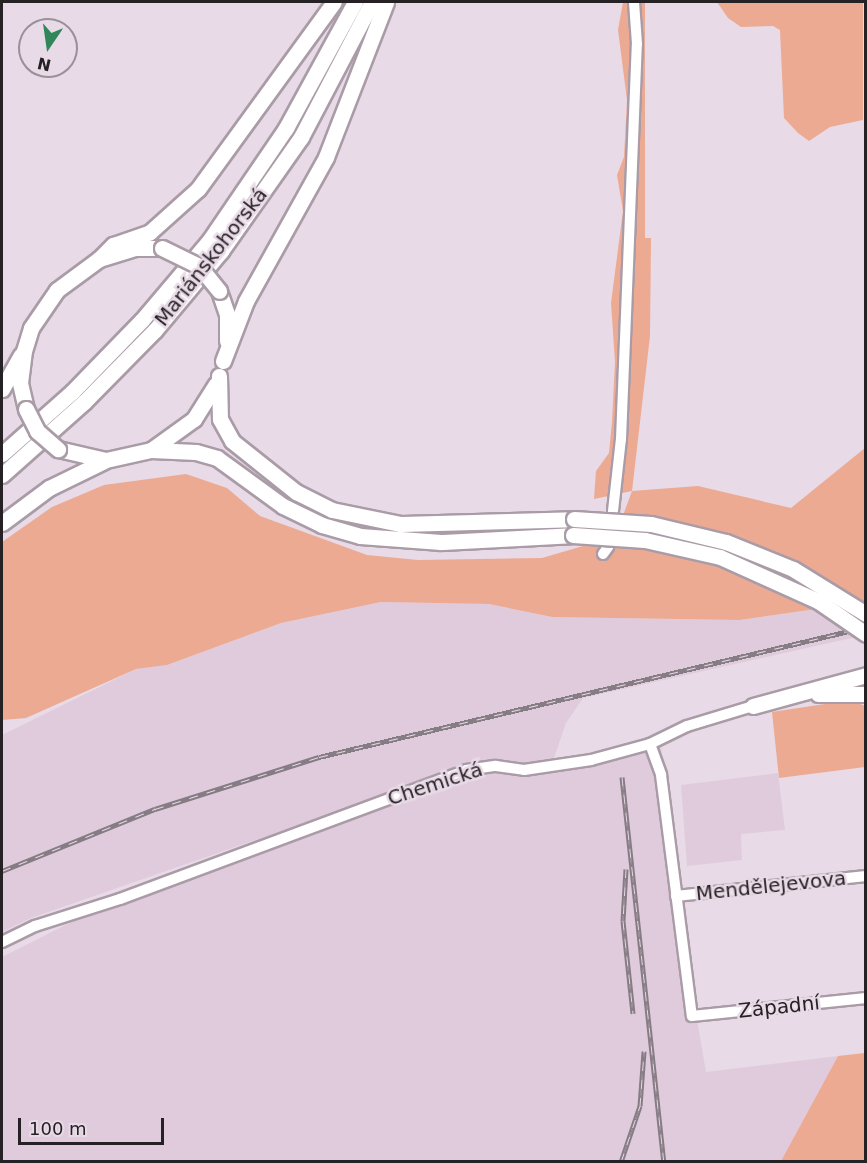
<!DOCTYPE html>
<html>
<head>
<meta charset="utf-8">
<style>
  body { margin:0 }
  #map { position:relative; width:867px; height:1163px; overflow:hidden; background:#e8dae6; font-family:"DejaVu Sans",sans-serif }
  div>[style] { position:absolute }
  .built>* { inset:0; background:#e0cbdd }
  .green>* { inset:0; background:#ecaa92 }
  .roads { filter:drop-shadow(2px 0 #aa9ca7) drop-shadow(-2px 0 #aa9ca7) drop-shadow(0 2px #aa9ca7) drop-shadow(0 -2px #aa9ca7) }
  .street>* { height:10px; margin:-5px; padding:0 5px; transform-origin:5px; border-radius:5px; background:#fff }
  .secondary>* { height:15px; margin:-7.5px; padding:0 7.5px; transform-origin:7.5px; border-radius:7.5px; background:#fff }
  .rail>* { height:5px; margin-top:-2.5px; transform-origin:0; background:repeating-linear-gradient(90deg,#e8dae6 0 9px,#867c84 0 18px); box-sizing:border-box; border-block:2px solid #867c84 }
  .bridges { filter:drop-shadow(2px 0 #aa9ca7) drop-shadow(-2px 0 #aa9ca7) drop-shadow(0 2px #aa9ca7) drop-shadow(0 -2px #aa9ca7) }
  .secondary-bridge>* { height:15px; margin:-7.5px; padding:0 7.5px; transform-origin:7.5px; border-radius:7.5px; background:#fff }
  span { translate:-50% -50%; white-space:nowrap; text-align:center; line-height:1.15; -webkit-text-stroke:5px #e8dae6; paint-order:stroke }
  .street-label { font-size:20px; color:#262125 }
  .frame { position:absolute; inset:0; border:3px solid #262125; pointer-events:none }
  .north { position:absolute; left:18px; top:18px; width:60px; height:60px; box-sizing:border-box; background:#e8dae6; border:2px solid #9a9099; border-radius:50%; rotate:193deg; font-size:16px; font-weight:700; line-height:24px; text-align:center; color:#262125 }
  .north::after { content:''; display:block; margin:auto; width:21px; height:27px; background:#31875a; clip-path:polygon(50% 0,100% 100%,50% 72%,0 100%) }
  .scale { position:absolute; left:18px; top:1118px; width:146px; height:27px; box-sizing:border-box; border:3px solid #262125; border-top:0; padding-left:8px; font-size:18px; line-height:21px; white-space:nowrap; color:#262125; -webkit-text-stroke:4px #e8dae6; paint-order:stroke }
</style>
</head>
<body>
<div id="map">
  <div class="built">
    <div style="clip-path:polygon(381px 602px,489px 604px,552px 617px,740px 620px,865px 602px,865px 635px,583px 698px,566px 723px,554px 758px,584px 757px,656px 737px,661px 747px,676px 896px,706px 1072px,838px 1056px,781px 1161px,2px 1161px,2px 957px,119px 898px,185px 874px,261px 838px,31px 918px,2px 932px,2px 735px,136px 669px,167px 665px,281px 623px)"></div>
    <div style="clip-path:polygon(778px 773px,785px 830px,741px 834px,742px 860px,687px 866px,681px 785px)"></div>
  </div>
  <div class="green">
    <div style="clip-path:polygon(623px 2px,645px 2px,645px 238px,651px 238px,650px 336px,632px 491px,698px 486px,791px 508px,865px 448px,865px 602px,740px 620px,552px 617px,489px 604px,381px 602px,281px 623px,167px 665px,136px 669px,26px 718px,2px 720px,2px 542px,52px 507px,104px 485px,186px 474px,227px 488px,260px 516px,367px 555px,418px 560px,542px 558px,583px 546px,618px 529px,632px 491px,594px 499px,596px 471px,609px 453px,612px 422px,615px 362px,611px 303px,623px 211px,617px 175px,624px 157px,627px 100px,618px 30px)"></div>
    <div style="clip-path:polygon(717px 2px,863px 2px,863px 120px,830px 127px,809px 141px,798px 133px,784px 118px,780px 30px,773px 26px,741px 27px,728px 18px)"></div>
    <div style="clip-path:polygon(851px 700px,865px 706px,865px 767px,779px 778px,772px 712px)"></div>
    <div style="clip-path:polygon(865px 1053px,865px 1161px,781px 1161px,838px 1056px)"></div>
  </div>
  <div class="roads">
    <div class="street">
      <div style="left:613px;top:511px;width:72px;rotate:-83.7deg"></div>
      <div style="left:621px;top:439px;width:395px;rotate:-87.7deg"></div>
      <div style="left:637px;top:44px;width:42px;rotate:-94.1deg"></div>
      <div style="left:603px;top:554px;width:9px;rotate:-54deg"></div>
      <div style="left:650px;top:744px;width:33px;rotate:70deg"></div>
      <div style="left:661px;top:775px;width:243px;rotate:82.7deg"></div>
      <div style="left:692px;top:1016px;width:175px;rotate:-5.9deg"></div>
      <div style="left:676px;top:896px;width:191px;rotate:-6deg"></div>
      <div style="left:2px;top:942px;width:37px;rotate:-26deg"></div>
      <div style="left:35px;top:926px;width:89px;rotate:-17.6deg"></div>
      <div style="left:120px;top:899px;width:369px;rotate:-20.4deg"></div>
      <div style="left:466px;top:770px;width:30px;rotate:-8deg"></div>
      <div style="left:496px;top:766px;width:28px;rotate:8deg"></div>
      <div style="left:524px;top:770px;width:68px;rotate:-8.5deg"></div>
      <div style="left:591px;top:760px;width:61px;rotate:-15.2deg"></div>
      <div style="left:650px;top:744px;width:41px;rotate:-25.9deg"></div>
      <div style="left:687px;top:726px;width:69px;rotate:-16.9deg"></div>
    </div>
    <div class="secondary">
      <div style="left:99px;top:259px;width:20px;rotate:-45deg"></div>
      <div style="left:113px;top:245px;width:39px;rotate:-19deg"></div>
      <div style="left:150px;top:232px;width:64px;rotate:-41.9deg"></div>
      <div style="left:198px;top:189px;width:231px;rotate:-54deg"></div>
      <div style="left:219px;top:291px;width:24px;rotate:71deg"></div>
      <div style="left:227px;top:314px;width:27px;rotate:90deg"></div>
      <div style="left:223px;top:361px;width:64px;rotate:-69deg"></div>
      <div style="left:246px;top:301px;width:165px;rotate:-60.9deg"></div>
      <div style="left:326px;top:157px;width:166px;rotate:-68.8deg"></div>
      <div style="left:219px;top:376px;width:43px;rotate:88.7deg"></div>
      <div style="left:220px;top:419px;width:25px;rotate:61deg"></div>
      <div style="left:232px;top:441px;width:82px;rotate:38.6deg"></div>
      <div style="left:296px;top:492px;width:40px;rotate:26.6deg"></div>
      <div style="left:332px;top:510px;width:69px;rotate:11.6deg"></div>
      <div style="left:400px;top:524px;width:174px;rotate:-1.6deg"></div>
      <div style="left:2px;top:389px;width:38px;rotate:-61deg"></div>
      <div style="left:26px;top:409px;width:27px;rotate:-103deg"></div>
      <div style="left:20px;top:383px;width:32px;rotate:-83deg"></div>
      <div style="left:24px;top:351px;width:24px;rotate:-73deg"></div>
      <div style="left:31px;top:328px;width:46px;rotate:-55.6deg"></div>
      <div style="left:57px;top:290px;width:52px;rotate:-36.4deg"></div>
      <div style="left:99px;top:259px;width:39px;rotate:-17deg"></div>
      <div style="left:136px;top:248px;width:26px"></div>
      <div style="left:58px;top:449px;width:49px;rotate:12.9deg"></div>
      <div style="left:106px;top:460px;width:46px;rotate:-12.5deg"></div>
      <div style="left:151px;top:450px;width:53px;rotate:-35.8deg"></div>
      <div style="left:194px;top:419px;width:41px;rotate:-57.8deg"></div>
      <div style="left:151px;top:450px;width:45px;rotate:2.5deg"></div>
      <div style="left:196px;top:452px;width:22px;rotate:16deg"></div>
      <div style="left:217px;top:458px;width:82px;rotate:36deg"></div>
      <div style="left:283px;top:506px;width:43px;rotate:26deg"></div>
      <div style="left:322px;top:525px;width:40px;rotate:16deg"></div>
      <div style="left:360px;top:536px;width:81px;rotate:4.2deg"></div>
      <div style="left:441px;top:542px;width:132px;rotate:-3deg"></div>
      <div style="left:2px;top:454px;width:94px;rotate:-41.5deg"></div>
      <div style="left:72px;top:392px;width:100px;rotate:-45.8deg"></div>
      <div style="left:142px;top:320px;width:104px;rotate:-49.7deg"></div>
      <div style="left:209px;top:241px;width:137px;rotate:-55.7deg"></div>
      <div style="left:286px;top:128px;width:144px;rotate:-61.3deg"></div>
      <div style="left:2px;top:475px;width:110px;rotate:-41.7deg"></div>
      <div style="left:84px;top:402px;width:101px;rotate:-45.4deg"></div>
      <div style="left:155px;top:330px;width:103px;rotate:-50.1deg"></div>
      <div style="left:221px;top:251px;width:139px;rotate:-54.9deg"></div>
      <div style="left:301px;top:137px;width:153px;rotate:-62.3deg"></div>
      <div style="left:2px;top:523px;width:59px;rotate:-36.7deg"></div>
      <div style="left:49px;top:488px;width:61px;rotate:-26.1deg"></div>
      <div style="left:818px;top:694px;width:48px"></div>
      <div style="left:753px;top:706px;width:117px;rotate:-15.3deg"></div>
    </div>
  </div>
  <div class="rail">
    <div style="left:622px;top:777px;width:387px;rotate:83.8deg"></div>
    <div style="left:626px;top:869px;width:52px;rotate:93.3deg"></div>
    <div style="left:623px;top:921px;width:93px;rotate:83.8deg"></div>
    <div style="left:2px;top:871px;width:165px;rotate:-22.1deg"></div>
    <div style="left:155px;top:809px;width:172px;rotate:-17.6deg"></div>
    <div style="left:319px;top:757px;width:562px;rotate:-13.37deg"></div>
    <div style="left:621px;top:1162px;width:59px;rotate:-71.3deg"></div>
    <div style="left:640px;top:1106px;width:55px;rotate:-85.8deg"></div>
  </div>
  <div class="bridges">
    <div class="secondary-bridge">
      <div style="left:162px;top:248px;width:41px;rotate:25.9deg"></div>
      <div style="left:199px;top:266px;width:32px;rotate:51deg"></div>
      <div style="left:26px;top:409px;width:25px;rotate:63deg"></div>
      <div style="left:37px;top:431px;width:28px;rotate:41deg"></div>
      <div style="left:574px;top:519px;width:77px;rotate:3.7deg"></div>
      <div style="left:651px;top:524px;width:77px;rotate:13.5deg"></div>
      <div style="left:726px;top:542px;width:72px;rotate:21.9deg"></div>
      <div style="left:793px;top:569px;width:86px;rotate:31.7deg"></div>
      <div style="left:573px;top:535px;width:72px;rotate:4deg"></div>
      <div style="left:645px;top:540px;width:77px;rotate:12.8deg"></div>
      <div style="left:720px;top:557px;width:107px;rotate:24.2deg"></div>
      <div style="left:818px;top:601px;width:58px;rotate:34.5deg"></div>
    </div>
  </div>
  <div class="street-label">
    <span style="left:211px;top:257px;rotate:-52deg">Mariánskohorská</span>
    <span style="left:435px;top:784px;rotate:-18deg">Chemická</span>
    <span style="left:771px;top:886px;rotate:-6deg">Mendělejevova</span>
    <span style="left:779px;top:1007px;rotate:-6deg">Západní</span>
  </div>
  <div class="frame"></div>
  <div class="north">N</div>
  <div class="scale">100 m</div>
</div>
</body>
</html>
